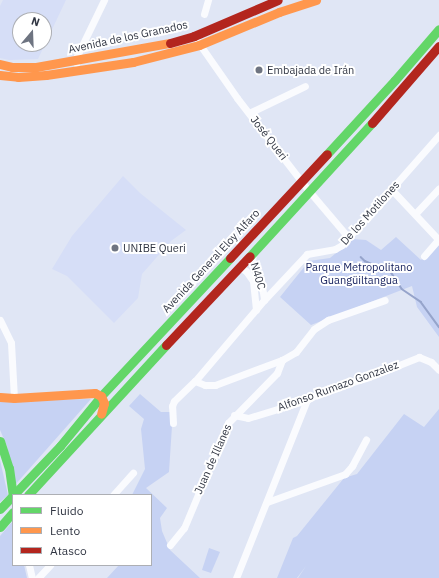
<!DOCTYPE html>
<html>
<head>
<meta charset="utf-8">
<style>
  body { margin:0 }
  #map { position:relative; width:439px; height:578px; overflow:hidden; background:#e0e6f5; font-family:"IBM Plex Sans",sans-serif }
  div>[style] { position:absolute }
  .built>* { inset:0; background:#d6def7 }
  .green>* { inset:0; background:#c6d2f3 }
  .stream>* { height:1.5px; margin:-0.75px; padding:0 0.75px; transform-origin:0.75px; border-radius:0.75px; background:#96a4cb }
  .street>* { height:7px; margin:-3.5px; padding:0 3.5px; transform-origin:3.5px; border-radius:3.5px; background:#fafbfe }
  .fast>* { height:9px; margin:-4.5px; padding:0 4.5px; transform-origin:4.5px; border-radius:4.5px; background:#63d668 }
  .slow>* { height:9px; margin:-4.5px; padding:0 4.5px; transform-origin:4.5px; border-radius:4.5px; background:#ff974d }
  .jam>* { height:9px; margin:-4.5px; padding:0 4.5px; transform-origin:4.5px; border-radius:4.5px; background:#b3261e }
  .dots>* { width:11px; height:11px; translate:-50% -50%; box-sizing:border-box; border:2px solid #fff; border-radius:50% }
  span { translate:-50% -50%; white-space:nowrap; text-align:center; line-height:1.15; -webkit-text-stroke:4px #fff; paint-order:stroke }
  .street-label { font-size:11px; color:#313643 }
  .poi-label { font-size:11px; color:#313643 }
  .left { translate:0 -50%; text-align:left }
  .park-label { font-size:11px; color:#192460 }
  .legend { position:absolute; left:12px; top:494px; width:140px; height:72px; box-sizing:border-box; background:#fff; border:1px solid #adafb4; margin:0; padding:5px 7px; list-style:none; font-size:12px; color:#313643 }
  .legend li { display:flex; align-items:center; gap:8px; height:20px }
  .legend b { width:20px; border:1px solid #adafb4 }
  .north { position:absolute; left:12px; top:12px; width:40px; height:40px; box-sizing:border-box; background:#fff; border:1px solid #adafb4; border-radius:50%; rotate:19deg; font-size:11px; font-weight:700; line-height:16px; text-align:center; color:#313643 }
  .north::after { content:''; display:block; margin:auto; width:14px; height:18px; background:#6e7481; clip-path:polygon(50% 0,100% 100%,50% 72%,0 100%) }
</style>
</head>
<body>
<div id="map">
  <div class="built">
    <div style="clip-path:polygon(evenodd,3px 0,66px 0,38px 59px,9px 60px,0 58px,0 6px,3px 0,20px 20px,44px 20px,44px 44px,20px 44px,20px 20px)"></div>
    <div style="clip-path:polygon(123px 176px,140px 193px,186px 230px,171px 241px,142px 274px,138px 298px,114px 323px,67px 276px,52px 269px,72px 236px)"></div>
  </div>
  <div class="green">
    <div style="clip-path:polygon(396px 237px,421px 260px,439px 243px,439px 337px,417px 307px,412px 286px,311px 325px,280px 297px,309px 261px,330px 258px,353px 239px,366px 240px,381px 250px)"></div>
    <div style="clip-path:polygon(140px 394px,161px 412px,170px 412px,172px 426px,169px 472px,146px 488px,167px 508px,160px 518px,162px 531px,170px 550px,200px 578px,107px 578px,119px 565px,151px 565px,151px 495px,132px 495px,145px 469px,141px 429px,144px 419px,129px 406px)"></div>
    <div style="clip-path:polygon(91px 399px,15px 485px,7px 446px,0 430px,0 401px)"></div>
    <div style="clip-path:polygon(439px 409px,439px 578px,298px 578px,306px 566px,297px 578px,277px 578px,293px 538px,297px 536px,344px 478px,357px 474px,404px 414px,424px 427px)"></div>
    <div style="clip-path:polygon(0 460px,8px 495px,0 502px)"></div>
    <div style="clip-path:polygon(12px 522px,13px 565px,24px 565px,27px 578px,0 578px,0 536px)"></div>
    <div style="clip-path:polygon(209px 548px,220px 552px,211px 573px,202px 570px)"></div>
  </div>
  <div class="stream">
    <div style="left:361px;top:257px;width:6px;rotate:45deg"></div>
    <div style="left:365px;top:261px;width:28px;rotate:23deg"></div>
    <div style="left:391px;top:272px;width:20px;rotate:57deg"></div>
    <div style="left:402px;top:289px;width:23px;rotate:34deg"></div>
    <div style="left:421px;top:302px;width:31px;rotate:54deg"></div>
  </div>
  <div class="street">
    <div style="left:204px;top:14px;width:15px;rotate:-74deg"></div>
    <div style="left:198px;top:42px;width:68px;rotate:55.1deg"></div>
    <div style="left:237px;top:98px;width:118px;rotate:52.3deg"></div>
    <div style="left:309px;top:191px;width:60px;rotate:49.7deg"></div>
    <div style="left:76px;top:63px;width:3px;rotate:-108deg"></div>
    <div style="left:75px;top:60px;width:67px;rotate:-64.2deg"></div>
    <div style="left:249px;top:113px;width:62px;rotate:-25.7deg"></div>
    <div style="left:392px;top:190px;width:69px;rotate:46.8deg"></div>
    <div style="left:415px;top:214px;width:35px;rotate:-47deg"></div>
    <div style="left:253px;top:252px;width:12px;rotate:95deg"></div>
    <div style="left:252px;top:264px;width:18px;rotate:61deg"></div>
    <div style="left:261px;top:280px;width:20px;rotate:81deg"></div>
    <div style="left:424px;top:256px;width:23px;rotate:-49deg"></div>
    <div style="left:239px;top:267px;width:8px;rotate:30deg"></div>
    <div style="left:246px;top:271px;width:12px;rotate:55deg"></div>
    <div style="left:253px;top:281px;width:29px;rotate:84deg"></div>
    <div style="left:0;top:320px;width:25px;rotate:64deg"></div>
    <div style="left:11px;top:343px;width:55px;rotate:86.9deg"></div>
    <div style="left:195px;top:381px;width:11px;rotate:22deg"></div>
    <div style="left:205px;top:385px;width:10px"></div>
    <div style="left:215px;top:385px;width:72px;rotate:-20.5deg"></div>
    <div style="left:282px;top:360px;width:16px;rotate:-30deg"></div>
    <div style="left:296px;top:352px;width:29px;rotate:-52deg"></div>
    <div style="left:314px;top:329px;width:17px;rotate:-33deg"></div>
    <div style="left:328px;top:320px;width:60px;rotate:-19.3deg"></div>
    <div style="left:234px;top:415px;width:14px;rotate:12deg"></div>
    <div style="left:248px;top:418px;width:62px;rotate:-17deg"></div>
    <div style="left:307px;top:400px;width:18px;rotate:-29deg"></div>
    <div style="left:323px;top:391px;width:48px;rotate:-16.9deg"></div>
    <div style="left:369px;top:377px;width:54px;rotate:-21.8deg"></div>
    <div style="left:419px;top:357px;width:13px;rotate:23deg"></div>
    <div style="left:431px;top:362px;width:11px;rotate:45deg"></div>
    <div style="left:173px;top:423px;width:17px;rotate:-93deg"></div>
    <div style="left:172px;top:406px;width:5px;rotate:-68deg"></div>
    <div style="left:174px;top:401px;width:29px;rotate:-44deg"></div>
    <div style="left:195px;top:381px;width:106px;rotate:-49.6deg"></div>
    <div style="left:264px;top:300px;width:63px;rotate:-46.9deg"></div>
    <div style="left:307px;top:254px;width:28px;rotate:-10deg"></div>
    <div style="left:335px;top:249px;width:8px;rotate:-30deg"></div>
    <div style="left:342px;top:245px;width:147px;rotate:-48.6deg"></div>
    <div style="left:113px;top:495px;width:30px;rotate:-48deg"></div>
    <div style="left:267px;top:502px;width:83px;rotate:-19.7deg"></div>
    <div style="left:345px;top:474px;width:11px;rotate:-49deg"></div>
    <div style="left:352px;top:466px;width:30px;rotate:-62deg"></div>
    <div style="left:170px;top:545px;width:22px;rotate:-51deg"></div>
    <div style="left:184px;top:528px;width:114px;rotate:-67.3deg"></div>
    <div style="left:228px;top:423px;width:70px;rotate:-45.6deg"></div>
    <div style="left:277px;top:373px;width:14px;rotate:-69deg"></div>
    <div style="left:29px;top:565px;width:13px;rotate:77deg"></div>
    <div style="left:38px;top:578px;width:18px;rotate:-47deg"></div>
    <div style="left:236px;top:578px;width:192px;rotate:-68.3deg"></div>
  </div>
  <div class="fast">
    <div style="left:327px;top:154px;width:100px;rotate:-47.4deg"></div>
    <div style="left:395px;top:80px;width:67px;rotate:-49.2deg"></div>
    <div style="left:250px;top:256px;width:180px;rotate:-47.5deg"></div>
    <div style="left:0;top:441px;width:28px;rotate:72deg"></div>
    <div style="left:9px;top:468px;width:27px;rotate:82deg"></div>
    <div style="left:28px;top:495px;width:204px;rotate:-47.4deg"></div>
    <div style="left:0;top:509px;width:87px;rotate:-46.4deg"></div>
    <div style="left:60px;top:446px;width:65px;rotate:-50.6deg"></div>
    <div style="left:101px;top:396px;width:189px;rotate:-46.9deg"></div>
    <div style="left:0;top:527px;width:20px;rotate:-49deg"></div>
  </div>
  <div class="slow">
    <div style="left:0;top:64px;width:12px;rotate:14deg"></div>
    <div style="left:12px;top:67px;width:24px"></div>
    <div style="left:36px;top:67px;width:136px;rotate:-10.2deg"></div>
    <div style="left:0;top:75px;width:18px;rotate:6deg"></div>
    <div style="left:18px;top:77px;width:28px;rotate:-4deg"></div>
    <div style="left:46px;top:75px;width:88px;rotate:-8.5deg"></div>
    <div style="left:133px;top:62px;width:68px;rotate:-14.4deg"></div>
    <div style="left:199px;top:45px;width:87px;rotate:-22.4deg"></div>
    <div style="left:279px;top:12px;width:39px;rotate:-18deg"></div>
    <div style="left:0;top:397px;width:14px;rotate:4deg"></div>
    <div style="left:14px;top:398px;width:81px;rotate:-3.5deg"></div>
    <div style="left:95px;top:393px;width:7px;rotate:27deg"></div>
    <div style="left:101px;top:396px;width:8px;rotate:67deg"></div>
    <div style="left:104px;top:403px;width:11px;rotate:105deg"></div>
  </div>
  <div class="jam">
    <div style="left:170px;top:43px;width:25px;rotate:-16deg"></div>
    <div style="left:194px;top:36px;width:91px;rotate:-23.2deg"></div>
    <div style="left:372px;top:123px;width:102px;rotate:-49deg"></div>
    <div style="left:230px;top:258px;width:142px;rotate:-47deg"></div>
    <div style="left:166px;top:345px;width:122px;rotate:-46.7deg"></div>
  </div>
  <div class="dots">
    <div style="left:259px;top:70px;background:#6e7481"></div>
    <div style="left:115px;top:248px;background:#6e7481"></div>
  </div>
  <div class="street-label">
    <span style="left:128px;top:37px;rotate:-12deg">Avenida de los Granados</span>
    <span style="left:269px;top:138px;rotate:52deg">José Queri</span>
    <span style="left:370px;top:213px;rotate:-48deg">De los Motilones</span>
    <span style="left:211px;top:261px;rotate:-47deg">Avenida General Eloy Alfaro</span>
    <span style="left:258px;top:276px;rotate:73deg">N40C</span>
    <span style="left:338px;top:386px;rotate:-20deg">Alfonso Rumazo Gonzalez</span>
    <span style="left:213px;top:459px;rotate:-66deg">Juan de Illanes</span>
  </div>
  <div class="poi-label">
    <span class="left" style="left:267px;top:70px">Embajada de Irán</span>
    <span class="left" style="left:123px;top:248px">UNIBE Queri</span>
  </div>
  <div class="park-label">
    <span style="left:359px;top:274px">Parque Metropolitano<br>Guangüiltangua</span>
  </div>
  <ul class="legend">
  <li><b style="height:5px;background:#63d668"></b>Fluido</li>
  <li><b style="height:5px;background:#ff974d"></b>Lento</li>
  <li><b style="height:5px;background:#b3261e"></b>Atasco</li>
  </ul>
  <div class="north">N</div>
</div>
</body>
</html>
